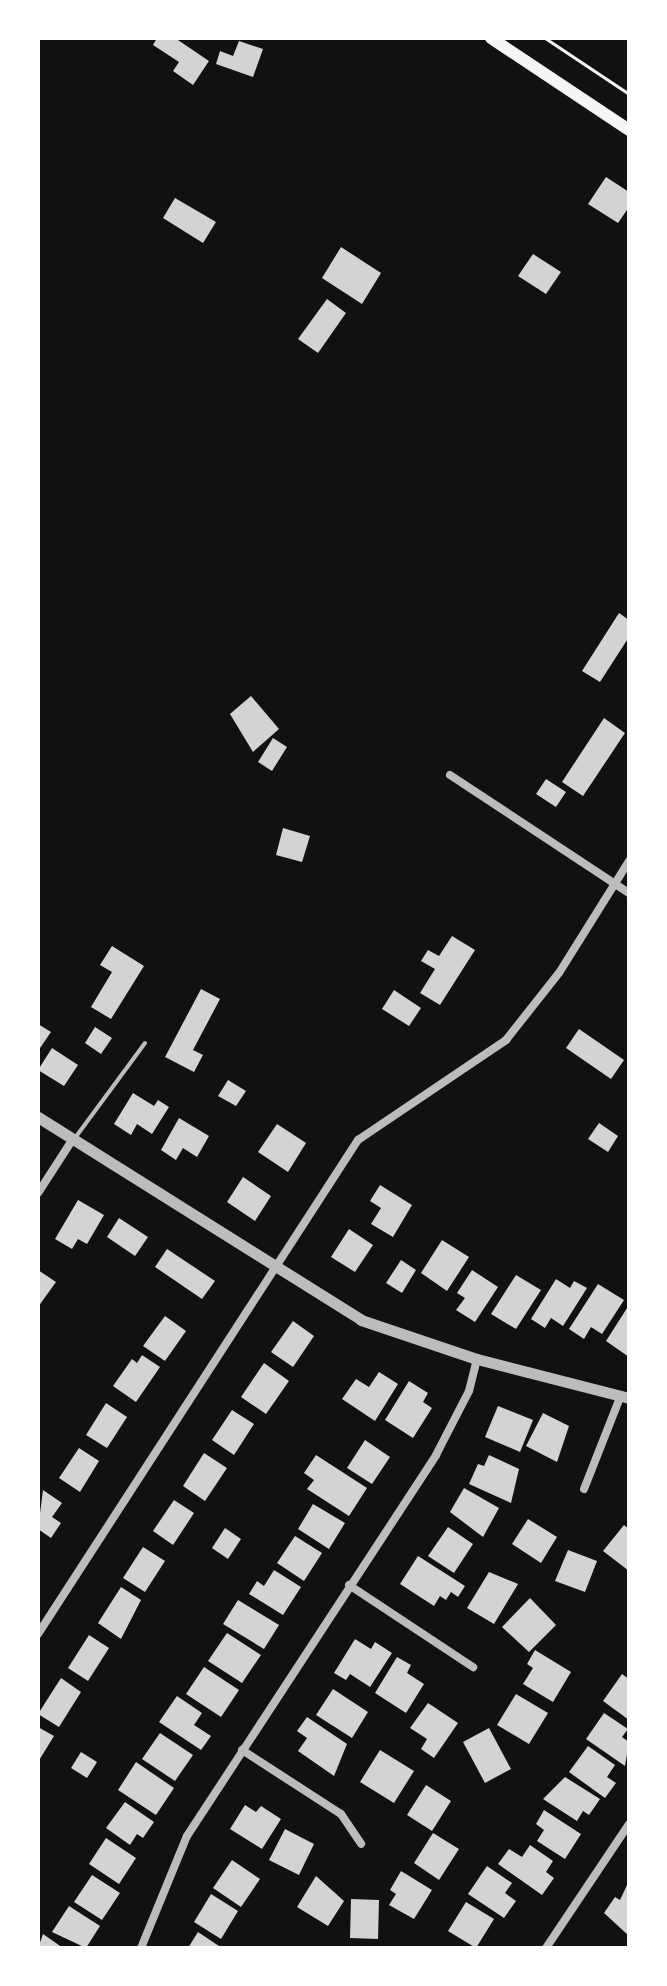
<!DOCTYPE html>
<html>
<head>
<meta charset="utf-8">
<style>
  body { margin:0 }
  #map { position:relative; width:667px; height:1986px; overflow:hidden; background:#111; font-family:Overpass,sans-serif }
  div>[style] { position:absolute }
  .building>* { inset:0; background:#d3d3d3 }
  .path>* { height:3px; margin:-1.5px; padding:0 1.5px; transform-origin:1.5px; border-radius:1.5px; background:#f5f5f5 }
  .service>* { height:4px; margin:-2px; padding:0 2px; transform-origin:2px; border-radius:2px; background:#bcbcbc }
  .minor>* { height:8px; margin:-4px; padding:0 4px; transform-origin:4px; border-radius:4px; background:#bcbcbc }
  .tertiary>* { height:11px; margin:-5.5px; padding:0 5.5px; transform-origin:5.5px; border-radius:5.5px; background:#bcbcbc }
  .secondary>* { height:12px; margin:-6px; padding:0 6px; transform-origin:6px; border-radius:6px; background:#f5f5f5 }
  span { translate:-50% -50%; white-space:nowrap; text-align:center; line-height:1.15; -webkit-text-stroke:7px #fff; paint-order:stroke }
  .frame { position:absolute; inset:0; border:40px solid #fff; pointer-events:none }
</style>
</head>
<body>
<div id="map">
  <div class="building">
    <div style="clip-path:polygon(157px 38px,175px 38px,209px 61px,193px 85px,173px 71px,179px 62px,153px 45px)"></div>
    <div style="clip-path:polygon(239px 41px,263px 49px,253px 77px,216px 64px,220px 51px,233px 56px)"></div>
    <div style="clip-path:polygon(606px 177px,629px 192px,629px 207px,618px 223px,588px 204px)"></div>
    <div style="clip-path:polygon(175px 198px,216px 222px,203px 243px,163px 218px)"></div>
    <div style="clip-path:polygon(341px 247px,381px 273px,362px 304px,322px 278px)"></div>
    <div style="clip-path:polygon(533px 254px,561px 272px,546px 294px,518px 276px)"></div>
    <div style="clip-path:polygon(327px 299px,346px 313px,318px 353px,298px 339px)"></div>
    <div style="clip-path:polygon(619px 613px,629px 620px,629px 637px,600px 682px,582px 671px)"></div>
    <div style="clip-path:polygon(251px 696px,279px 729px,253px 752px,230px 714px)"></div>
    <div style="clip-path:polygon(604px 718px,625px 733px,583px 796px,562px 782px)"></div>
    <div style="clip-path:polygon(273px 738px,287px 747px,272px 771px,258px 762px)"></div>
    <div style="clip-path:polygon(546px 779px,566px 792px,556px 807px,536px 794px)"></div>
    <div style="clip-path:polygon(283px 828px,310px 836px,302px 862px,276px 855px)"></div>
    <div style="clip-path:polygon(452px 936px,475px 950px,440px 1005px,420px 993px,435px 969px,421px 961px,428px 950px,439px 956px)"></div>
    <div style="clip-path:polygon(112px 946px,144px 966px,111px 1019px,91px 1007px,112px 972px,100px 965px)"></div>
    <div style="clip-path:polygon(201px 989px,220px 999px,193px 1050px,203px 1055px,194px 1072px,165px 1057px)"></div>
    <div style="clip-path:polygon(394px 990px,421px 1008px,409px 1026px,382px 1009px)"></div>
    <div style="clip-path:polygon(38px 1024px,51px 1032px,38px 1051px)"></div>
    <div style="clip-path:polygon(95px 1027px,112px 1038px,101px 1054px,85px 1043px)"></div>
    <div style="clip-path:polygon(579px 1029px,624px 1060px,611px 1079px,566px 1048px)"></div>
    <div style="clip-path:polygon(52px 1048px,78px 1065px,64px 1086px,38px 1070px)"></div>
    <div style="clip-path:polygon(228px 1080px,246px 1091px,236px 1106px,218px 1096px)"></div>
    <div style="clip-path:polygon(133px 1093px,154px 1106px,158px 1100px,169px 1107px,152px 1134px,137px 1124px,131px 1135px,114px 1124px)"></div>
    <div style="clip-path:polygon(179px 1118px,209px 1136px,197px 1157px,183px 1148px,176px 1160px,161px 1150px)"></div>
    <div style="clip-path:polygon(599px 1123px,618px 1136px,608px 1152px,588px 1139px)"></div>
    <div style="clip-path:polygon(277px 1124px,306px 1143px,288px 1172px,258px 1152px)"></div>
    <div style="clip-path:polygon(243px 1177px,271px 1196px,255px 1221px,227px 1202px)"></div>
    <div style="clip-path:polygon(380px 1185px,412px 1205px,393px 1237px,371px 1224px,381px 1208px,370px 1201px)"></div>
    <div style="clip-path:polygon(78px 1200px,104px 1215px,87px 1244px,78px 1239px,72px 1249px,55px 1239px)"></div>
    <div style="clip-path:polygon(119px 1218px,148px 1237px,135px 1256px,107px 1237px)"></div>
    <div style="clip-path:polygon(349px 1229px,373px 1245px,355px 1272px,331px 1257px)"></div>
    <div style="clip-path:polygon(442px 1240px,469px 1257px,447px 1291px,421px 1273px)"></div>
    <div style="clip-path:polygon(167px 1249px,215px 1281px,202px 1299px,155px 1267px)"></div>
    <div style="clip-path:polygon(401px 1260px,416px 1270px,402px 1293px,386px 1283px)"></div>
    <div style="clip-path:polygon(38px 1270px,56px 1282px,38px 1307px)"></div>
    <div style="clip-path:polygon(472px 1270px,498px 1287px,475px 1322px,456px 1310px,465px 1298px,457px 1293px)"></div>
    <div style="clip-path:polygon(516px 1275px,541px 1290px,516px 1329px,491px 1314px)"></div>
    <div style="clip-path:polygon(556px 1279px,570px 1288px,574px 1281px,587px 1288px,563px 1326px,551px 1318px,545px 1328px,531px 1319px)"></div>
    <div style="clip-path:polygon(598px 1284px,624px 1300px,602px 1334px,591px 1327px,584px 1339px,569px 1329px)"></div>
    <div style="clip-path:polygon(629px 1305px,629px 1357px,606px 1341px)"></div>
    <div style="clip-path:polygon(165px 1316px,186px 1331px,165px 1361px,143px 1346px)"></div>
    <div style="clip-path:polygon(293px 1321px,314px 1336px,293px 1367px,271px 1352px)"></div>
    <div style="clip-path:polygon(142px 1355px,160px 1367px,136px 1402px,113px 1386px,132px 1359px,137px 1363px)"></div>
    <div style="clip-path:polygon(264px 1363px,289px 1381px,266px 1414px,241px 1397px)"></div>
    <div style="clip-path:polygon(379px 1372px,398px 1384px,375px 1421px,342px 1399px,356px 1379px,369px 1387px)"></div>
    <div style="clip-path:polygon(409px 1381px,428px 1393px,423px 1402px,432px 1408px,413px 1438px,385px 1420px)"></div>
    <div style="clip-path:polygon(106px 1403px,127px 1417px,107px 1448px,86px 1435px)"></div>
    <div style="clip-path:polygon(498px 1406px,533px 1420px,520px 1452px,485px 1437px)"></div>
    <div style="clip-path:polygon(232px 1410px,254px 1424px,234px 1455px,212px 1440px)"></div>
    <div style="clip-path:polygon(543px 1413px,569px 1426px,557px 1462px,526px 1446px)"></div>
    <div style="clip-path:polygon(365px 1440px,390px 1457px,372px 1484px,347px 1468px)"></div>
    <div style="clip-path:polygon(79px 1448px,99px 1461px,80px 1492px,59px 1478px)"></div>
    <div style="clip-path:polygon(204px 1453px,227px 1468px,205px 1501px,183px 1486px)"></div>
    <div style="clip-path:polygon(316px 1455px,367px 1488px,349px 1516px,307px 1489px,314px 1480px,304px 1473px)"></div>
    <div style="clip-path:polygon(489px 1455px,519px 1469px,511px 1503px,469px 1484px,478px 1464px,484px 1466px)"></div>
    <div style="clip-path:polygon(464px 1488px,499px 1508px,483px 1537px,450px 1512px)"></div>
    <div style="clip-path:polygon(43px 1490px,62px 1503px,52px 1517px,61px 1523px,51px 1538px,38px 1529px)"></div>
    <div style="clip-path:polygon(174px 1500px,194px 1513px,173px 1545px,153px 1531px)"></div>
    <div style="clip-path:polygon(313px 1504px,345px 1523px,329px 1549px,298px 1529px)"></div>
    <div style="clip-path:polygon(528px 1519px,557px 1537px,541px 1563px,512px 1544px)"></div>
    <div style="clip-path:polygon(624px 1525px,629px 1529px,629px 1571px,603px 1551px)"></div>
    <div style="clip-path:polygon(448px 1527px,473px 1544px,454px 1573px,428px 1556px)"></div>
    <div style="clip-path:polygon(225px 1528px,241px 1539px,228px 1559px,212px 1548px)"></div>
    <div style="clip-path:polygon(295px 1536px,322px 1553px,304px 1581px,277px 1563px)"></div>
    <div style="clip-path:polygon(143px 1547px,165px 1561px,145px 1592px,123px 1578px)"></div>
    <div style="clip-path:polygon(568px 1550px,597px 1561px,585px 1592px,555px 1581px)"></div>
    <div style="clip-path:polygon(418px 1556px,465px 1586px,458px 1597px,451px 1592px,446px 1600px,440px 1596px,434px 1606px,400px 1584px)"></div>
    <div style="clip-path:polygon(274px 1570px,301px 1587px,283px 1615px,249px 1594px,257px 1581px,264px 1586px)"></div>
    <div style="clip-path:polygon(489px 1572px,518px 1584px,494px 1624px,467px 1608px)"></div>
    <div style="clip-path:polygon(121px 1587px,141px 1600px,121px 1639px,98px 1623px)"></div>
    <div style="clip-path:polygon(530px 1598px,556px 1625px,529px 1652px,502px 1627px)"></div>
    <div style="clip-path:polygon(238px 1600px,279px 1625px,264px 1649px,223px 1624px)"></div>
    <div style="clip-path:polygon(227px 1633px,261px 1655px,242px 1683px,208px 1661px)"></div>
    <div style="clip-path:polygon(89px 1635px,109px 1648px,88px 1681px,68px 1668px)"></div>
    <div style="clip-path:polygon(355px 1639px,371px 1649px,375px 1642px,392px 1653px,370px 1687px,350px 1674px,346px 1680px,334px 1673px)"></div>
    <div style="clip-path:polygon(535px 1650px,571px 1672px,553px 1702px,523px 1684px,533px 1668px,527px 1664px)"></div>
    <div style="clip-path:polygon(397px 1657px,411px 1665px,407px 1673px,424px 1684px,406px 1713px,375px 1693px)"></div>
    <div style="clip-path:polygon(204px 1667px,239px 1690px,221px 1717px,186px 1694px)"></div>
    <div style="clip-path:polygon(622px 1674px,629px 1679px,629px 1720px,603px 1701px)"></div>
    <div style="clip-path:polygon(61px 1678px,81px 1692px,59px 1727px,38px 1714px)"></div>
    <div style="clip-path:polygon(333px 1689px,368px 1712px,352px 1738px,316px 1715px)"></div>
    <div style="clip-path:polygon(516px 1694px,548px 1713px,529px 1744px,497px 1725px)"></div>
    <div style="clip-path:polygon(177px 1696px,202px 1713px,194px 1725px,211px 1736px,201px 1750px,159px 1722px)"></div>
    <div style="clip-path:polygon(428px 1703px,458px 1723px,434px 1758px,421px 1749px,427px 1739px,410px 1728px)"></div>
    <div style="clip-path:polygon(604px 1713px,628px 1729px,622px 1737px,629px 1742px,625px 1766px,586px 1739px)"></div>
    <div style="clip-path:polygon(307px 1717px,347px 1744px,334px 1776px,298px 1751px,307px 1738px,297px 1731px)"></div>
    <div style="clip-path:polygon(38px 1727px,54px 1736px,38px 1762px)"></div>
    <div style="clip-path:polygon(489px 1728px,511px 1769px,485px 1783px,463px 1742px)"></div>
    <div style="clip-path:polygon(160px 1733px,193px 1755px,175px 1781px,142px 1759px)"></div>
    <div style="clip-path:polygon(588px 1746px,615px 1765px,607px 1777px,616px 1783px,605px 1798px,569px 1772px)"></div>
    <div style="clip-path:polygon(380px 1750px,414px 1771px,394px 1803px,360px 1782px)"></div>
    <div style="clip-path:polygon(81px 1752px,97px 1762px,87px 1778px,71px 1768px)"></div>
    <div style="clip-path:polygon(136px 1762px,174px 1788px,156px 1815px,118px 1790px)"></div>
    <div style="clip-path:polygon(565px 1777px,600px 1799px,589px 1815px,583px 1811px,577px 1821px,543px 1799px)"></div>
    <div style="clip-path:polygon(426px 1785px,451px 1801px,432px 1831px,407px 1815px)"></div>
    <div style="clip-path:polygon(125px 1802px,154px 1822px,143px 1838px,137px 1834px,130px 1845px,106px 1828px)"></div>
    <div style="clip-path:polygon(245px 1805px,256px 1812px,261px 1806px,281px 1819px,262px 1849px,230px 1829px)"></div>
    <div style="clip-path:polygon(544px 1810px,581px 1834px,565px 1859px,537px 1841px,544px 1830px,536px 1824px)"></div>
    <div style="clip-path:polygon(285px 1829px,314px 1844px,299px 1875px,269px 1860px)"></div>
    <div style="clip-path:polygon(433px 1833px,459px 1849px,439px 1880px,414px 1863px)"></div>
    <div style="clip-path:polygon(106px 1838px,136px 1858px,119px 1884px,89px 1864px)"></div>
    <div style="clip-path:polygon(530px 1845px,553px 1861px,546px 1872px,554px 1878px,542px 1895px,498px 1864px,509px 1849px,522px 1857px)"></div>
    <div style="clip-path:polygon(232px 1860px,260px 1879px,241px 1907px,213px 1888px)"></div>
    <div style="clip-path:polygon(487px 1866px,512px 1883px,505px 1893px,516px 1901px,504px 1918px,468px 1894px)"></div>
    <div style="clip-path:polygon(401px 1871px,432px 1890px,414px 1919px,389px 1905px,396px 1894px,390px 1890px)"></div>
    <div style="clip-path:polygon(92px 1875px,120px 1893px,102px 1920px,74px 1902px)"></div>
    <div style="clip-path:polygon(316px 1876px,344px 1901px,328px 1926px,297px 1907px)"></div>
    <div style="clip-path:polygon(627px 1885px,629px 1886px,629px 1936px,604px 1913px,615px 1897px,620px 1900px)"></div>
    <div style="clip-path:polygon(211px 1894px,238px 1911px,221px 1939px,194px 1922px)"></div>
    <div style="clip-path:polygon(351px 1899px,379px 1900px,378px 1939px,350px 1938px)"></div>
    <div style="clip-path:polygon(466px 1902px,494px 1919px,476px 1948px,448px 1931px)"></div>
    <div style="clip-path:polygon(69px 1906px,100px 1926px,86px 1948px,52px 1932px)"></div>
    <div style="clip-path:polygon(198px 1932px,222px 1948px,188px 1948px)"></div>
    <div style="clip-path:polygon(43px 1934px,63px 1948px,38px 1948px)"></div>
  </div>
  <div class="path">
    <div style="left:545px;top:38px;width:101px;rotate:33.7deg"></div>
  </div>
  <div class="service">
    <div style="left:75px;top:1138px;width:118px;rotate:-53.6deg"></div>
  </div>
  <div class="minor">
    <div style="left:450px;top:775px;width:214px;rotate:33.4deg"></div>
    <div style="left:38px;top:1193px;width:64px;rotate:-57.1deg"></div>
    <div style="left:584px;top:1489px;width:101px;rotate:-68.5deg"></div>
    <div style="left:349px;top:1585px;width:149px;rotate:33.5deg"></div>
    <div style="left:38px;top:1634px;width:589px;rotate:-57.07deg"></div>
    <div style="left:358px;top:1140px;width:179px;rotate:-34deg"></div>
    <div style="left:506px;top:1040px;width:85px;rotate:-51.7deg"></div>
    <div style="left:559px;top:973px;width:132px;rotate:-58deg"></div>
    <div style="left:242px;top:1750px;width:118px;rotate:32.9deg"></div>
    <div style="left:341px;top:1814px;width:36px;rotate:56deg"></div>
    <div style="left:141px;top:1948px;width:121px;rotate:-67.7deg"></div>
    <div style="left:187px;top:1836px;width:455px;rotate:-56.8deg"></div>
    <div style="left:436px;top:1455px;width:72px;rotate:-62.7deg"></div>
    <div style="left:469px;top:1391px;width:33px;rotate:-76deg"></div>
    <div style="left:546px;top:1948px;width:149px;rotate:-56.2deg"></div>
  </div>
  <div class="tertiary">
    <div style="left:38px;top:1117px;width:381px;rotate:32.1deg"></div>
    <div style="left:361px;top:1320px;width:122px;rotate:18.6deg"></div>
    <div style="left:477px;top:1359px;width:157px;rotate:14.4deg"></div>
  </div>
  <div class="secondary">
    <div style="left:491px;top:38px;width:166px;rotate:33.7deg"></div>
  </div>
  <div class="frame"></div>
</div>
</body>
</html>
